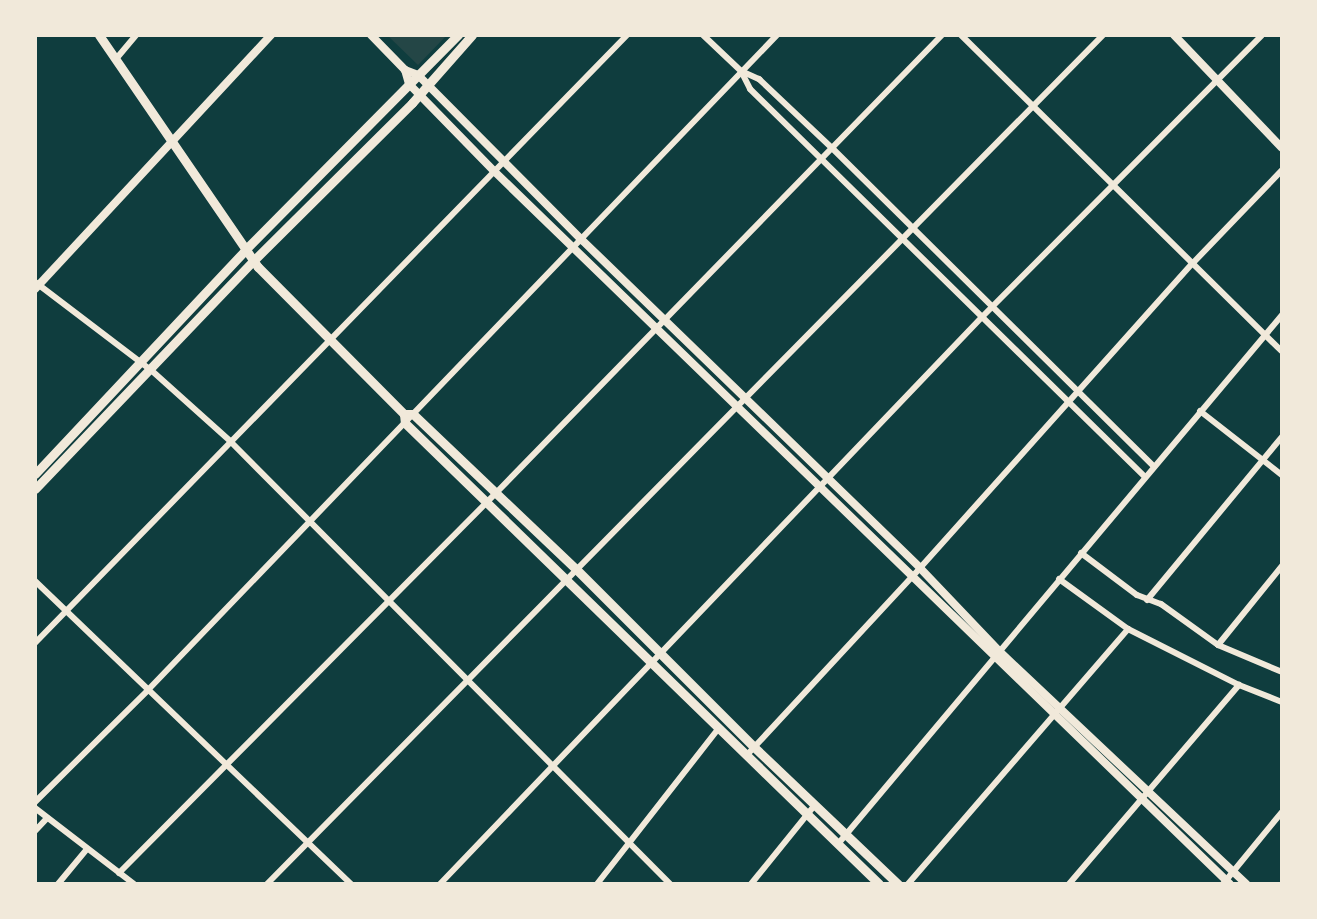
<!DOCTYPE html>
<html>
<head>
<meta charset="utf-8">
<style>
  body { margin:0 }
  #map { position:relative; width:1317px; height:919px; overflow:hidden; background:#0f3d3e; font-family:Rubik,sans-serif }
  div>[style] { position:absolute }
  .green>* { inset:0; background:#244646 }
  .minor>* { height:6px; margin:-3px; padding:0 3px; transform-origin:3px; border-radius:3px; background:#f1e9da }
  .tertiary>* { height:8px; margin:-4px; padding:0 4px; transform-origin:4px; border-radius:4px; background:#f1e9da }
  .secondary>* { height:9px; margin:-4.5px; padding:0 4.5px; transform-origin:4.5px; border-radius:4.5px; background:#f1e9da }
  span { translate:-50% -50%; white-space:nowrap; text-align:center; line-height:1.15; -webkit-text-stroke:5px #f1e9da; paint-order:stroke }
  .frame { position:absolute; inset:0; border:37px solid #f1e9da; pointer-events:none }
</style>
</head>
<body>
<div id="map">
  <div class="green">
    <div style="clip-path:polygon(387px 35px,447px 35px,418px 65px)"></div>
  </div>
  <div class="minor">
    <div style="left:703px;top:35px;width:52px;rotate:43.5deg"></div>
    <div style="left:741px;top:71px;width:20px;rotate:63deg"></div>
    <div style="left:750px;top:89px;width:554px;rotate:44.49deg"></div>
    <div style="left:961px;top:35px;width:450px;rotate:44.6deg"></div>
    <div style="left:116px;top:59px;width:31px;rotate:-50deg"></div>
    <div style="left:741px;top:71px;width:20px;rotate:24deg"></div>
    <div style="left:759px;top:79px;width:100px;rotate:43.4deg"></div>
    <div style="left:832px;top:148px;width:452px;rotate:44.7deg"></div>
    <div style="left:35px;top:282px;width:146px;rotate:37.2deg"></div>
    <div style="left:151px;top:370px;width:106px;rotate:41.9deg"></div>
    <div style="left:230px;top:441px;width:624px;rotate:45.19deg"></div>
    <div style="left:1200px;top:411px;width:104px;rotate:38deg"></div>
    <div style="left:1081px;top:553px;width:70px;rotate:36.9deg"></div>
    <div style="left:1137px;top:595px;width:26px;rotate:21deg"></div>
    <div style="left:1161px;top:604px;width:70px;rotate:35.7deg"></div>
    <div style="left:1218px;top:645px;width:69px;rotate:22.9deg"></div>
    <div style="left:1059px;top:579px;width:85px;rotate:35.9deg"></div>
    <div style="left:1128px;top:629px;width:124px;rotate:26.8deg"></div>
    <div style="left:1239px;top:685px;width:46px;rotate:21.6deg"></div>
    <div style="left:35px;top:581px;width:438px;rotate:43.8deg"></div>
    <div style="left:1147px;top:600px;width:212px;rotate:-50.4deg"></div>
    <div style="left:35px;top:643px;width:849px;rotate:-45.76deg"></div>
    <div style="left:1218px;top:645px;width:102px;rotate:-51deg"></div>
    <div style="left:746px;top:756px;width:256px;rotate:-47.2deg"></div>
    <div style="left:920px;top:568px;width:408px;rotate:-48.2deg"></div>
    <div style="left:1192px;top:264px;width:130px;rotate:-46.2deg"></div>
    <div style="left:35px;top:802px;width:158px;rotate:-44.7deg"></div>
    <div style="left:147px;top:691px;width:910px;rotate:-46.16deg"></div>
    <div style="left:35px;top:808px;width:125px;rotate:37.5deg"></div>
    <div style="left:35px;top:831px;width:18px;rotate:-47deg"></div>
    <div style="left:838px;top:844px;width:691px;rotate:-49.99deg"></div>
    <div style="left:119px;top:873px;width:534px;rotate:-45.23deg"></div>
    <div style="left:495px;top:494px;width:641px;rotate:-45.76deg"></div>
    <div style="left:58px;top:884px;width:45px;rotate:-50.4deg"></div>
    <div style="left:267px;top:884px;width:1192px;rotate:-45.44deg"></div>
    <div style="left:440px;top:884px;width:784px;rotate:-46.29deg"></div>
    <div style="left:982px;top:317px;width:397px;rotate:-45.2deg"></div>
    <div style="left:597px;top:884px;width:197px;rotate:-52deg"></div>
    <div style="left:751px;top:884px;width:102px;rotate:-51deg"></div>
    <div style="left:908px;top:884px;width:337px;rotate:-49.2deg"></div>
    <div style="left:1069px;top:884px;width:262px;rotate:-49.5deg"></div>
    <div style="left:1223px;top:884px;width:93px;rotate:-50.7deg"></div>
  </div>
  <div class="tertiary">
    <div style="left:371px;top:35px;width:49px;rotate:45.8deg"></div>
    <div style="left:405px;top:70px;width:14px;rotate:21deg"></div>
    <div style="left:418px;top:75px;width:233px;rotate:45.2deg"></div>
    <div style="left:582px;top:240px;width:471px;rotate:44.1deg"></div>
    <div style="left:920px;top:568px;width:115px;rotate:46.4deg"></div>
    <div style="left:999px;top:651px;width:340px;rotate:43.3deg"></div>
    <div style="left:1174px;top:35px;width:156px;rotate:46.3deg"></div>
    <div style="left:405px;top:70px;width:15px;rotate:74deg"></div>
    <div style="left:409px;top:84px;width:123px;rotate:45.7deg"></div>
    <div style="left:495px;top:172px;width:1023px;rotate:44.09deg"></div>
    <div style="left:35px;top:289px;width:347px;rotate:-47.1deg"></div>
  </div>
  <div class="secondary">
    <div style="left:99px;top:35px;width:281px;rotate:55.6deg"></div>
    <div style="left:258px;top:267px;width:207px;rotate:45.2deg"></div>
    <div style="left:404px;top:414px;width:9px;rotate:84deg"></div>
    <div style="left:405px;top:423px;width:661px;rotate:44.2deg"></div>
    <div style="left:404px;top:414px;width:9px"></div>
    <div style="left:413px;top:414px;width:226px;rotate:43.6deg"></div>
    <div style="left:577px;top:570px;width:250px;rotate:45deg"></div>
    <div style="left:754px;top:747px;width:199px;rotate:43.6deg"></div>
    <div style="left:35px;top:474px;width:307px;rotate:-46.8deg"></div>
    <div style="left:245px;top:250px;width:303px;rotate:-45.3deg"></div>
    <div style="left:35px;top:489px;width:315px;rotate:-46.3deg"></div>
    <div style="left:253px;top:261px;width:224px;rotate:-44.8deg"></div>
    <div style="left:412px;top:103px;width:91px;rotate:-48.6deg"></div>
  </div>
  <div class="frame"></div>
</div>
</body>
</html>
